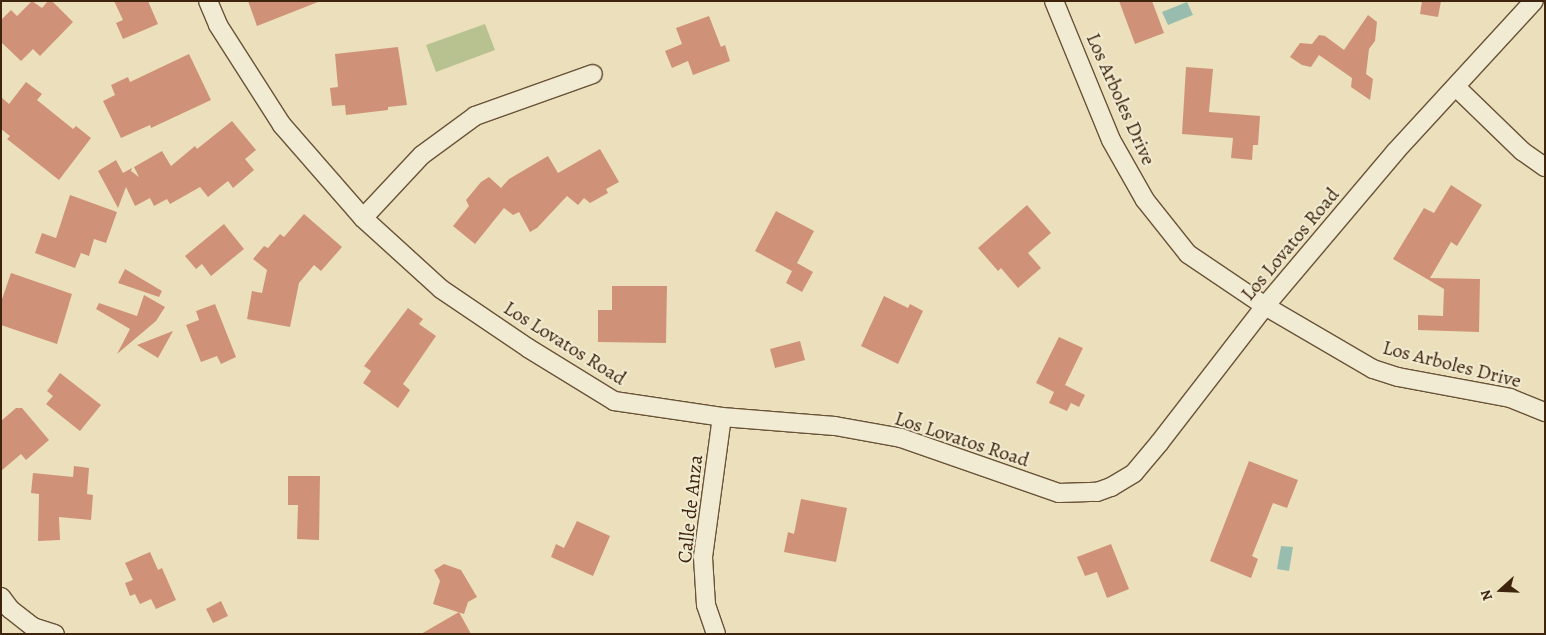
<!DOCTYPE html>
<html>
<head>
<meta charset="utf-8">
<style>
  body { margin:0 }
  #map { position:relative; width:1546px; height:635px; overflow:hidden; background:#ebe0bb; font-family:Alegreya,serif }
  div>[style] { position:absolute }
  .green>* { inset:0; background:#b7c290 }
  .water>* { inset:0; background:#98bdae }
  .building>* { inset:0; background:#cf9278 }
  .roads { filter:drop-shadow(1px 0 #695338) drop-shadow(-1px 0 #695338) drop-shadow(0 1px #695338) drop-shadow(0 -1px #695338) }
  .minor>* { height:18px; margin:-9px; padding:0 9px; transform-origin:9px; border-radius:9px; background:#f2ebd3 }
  span { translate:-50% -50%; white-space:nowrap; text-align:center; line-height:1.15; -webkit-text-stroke:4px #f2ebd3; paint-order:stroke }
  .street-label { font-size:20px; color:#3e240c }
  .frame { position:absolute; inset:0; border:2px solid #3e240c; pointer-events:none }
  .north { position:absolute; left:1476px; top:565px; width:50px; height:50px; -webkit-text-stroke:4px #f2ebd3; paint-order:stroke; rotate:250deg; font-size:14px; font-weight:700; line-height:20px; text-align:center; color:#3e240c }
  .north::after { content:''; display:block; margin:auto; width:18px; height:22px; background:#3e240c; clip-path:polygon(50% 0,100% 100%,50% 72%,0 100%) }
</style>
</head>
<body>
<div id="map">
  <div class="green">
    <div style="clip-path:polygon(485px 24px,495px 50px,436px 72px,426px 45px)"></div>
  </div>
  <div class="water">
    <div style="clip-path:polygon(1187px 2px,1193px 15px,1168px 25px,1162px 12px)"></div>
    <div style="clip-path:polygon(1281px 546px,1293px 547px,1289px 571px,1277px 569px)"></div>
  </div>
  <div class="building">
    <div style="clip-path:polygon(32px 1px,42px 8px,48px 1px,52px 1px,73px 22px,40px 56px,33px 49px,21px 61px,1px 42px,1px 20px,11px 10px,17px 16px)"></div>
    <div style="clip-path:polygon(114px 1px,148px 1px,158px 24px,123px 39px,116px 23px,123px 20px)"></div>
    <div style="clip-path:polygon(248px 1px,318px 1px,318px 2px,257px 26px)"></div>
    <div style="clip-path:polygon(1119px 1px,1152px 1px,1164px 33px,1135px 44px)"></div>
    <div style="clip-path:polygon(1422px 1px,1441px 1px,1438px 17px,1420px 14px)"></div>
    <div style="clip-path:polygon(1368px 15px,1377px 22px,1375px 41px,1369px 49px,1366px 74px,1373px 79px,1370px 100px,1351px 87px,1352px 78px,1319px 55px,1311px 67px,1302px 65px,1290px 57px,1300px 43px,1312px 44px,1319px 35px,1325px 36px,1344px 50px)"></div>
    <div style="clip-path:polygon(709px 16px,721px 47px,725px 45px,730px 61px,693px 75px,688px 61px,672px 68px,665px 51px,682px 44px,676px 28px)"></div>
    <div style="clip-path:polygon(398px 47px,407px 105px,388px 107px,388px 110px,346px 115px,345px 105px,332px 106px,330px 88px,338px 87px,335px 54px)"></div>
    <div style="clip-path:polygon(189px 54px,211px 100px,151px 128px,150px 125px,121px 138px,103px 101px,115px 95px,111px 85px,128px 77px,130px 82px)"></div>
    <div style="clip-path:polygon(1186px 67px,1213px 69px,1209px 112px,1260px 116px,1258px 145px,1253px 145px,1252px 160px,1231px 158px,1233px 138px,1182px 134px)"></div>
    <div style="clip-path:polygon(26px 82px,42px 94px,37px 100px,73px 129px,76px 126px,91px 138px,59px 180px,7px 139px,10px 136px,1px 129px,1px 97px,9px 104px)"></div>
    <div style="clip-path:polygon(232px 121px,256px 150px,245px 159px,254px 170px,233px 188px,228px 181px,208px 197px,200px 187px,170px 204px,167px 199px,154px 206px,150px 198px,135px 206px,126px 187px,118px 208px,98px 171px,116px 160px,123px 173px,132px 168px,131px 171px,139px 177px,134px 167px,162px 151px,171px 166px,195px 146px,197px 149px)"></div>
    <div style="clip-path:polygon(600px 149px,619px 182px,606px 189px,608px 193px,590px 203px,584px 198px,578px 205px,567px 196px,537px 228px,530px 232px,519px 212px,513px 215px,504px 208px,475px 244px,453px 226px,469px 206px,466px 200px,481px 182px,489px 177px,501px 188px,509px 179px,548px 156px,558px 173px)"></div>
    <div style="clip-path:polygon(1451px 185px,1482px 205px,1457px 246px,1451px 242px,1430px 278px,1480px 279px,1479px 332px,1418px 330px,1418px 315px,1443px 316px,1444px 289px,1393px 259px,1424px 208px,1434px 213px)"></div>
    <div style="clip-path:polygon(70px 195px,117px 212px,106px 243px,94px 239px,89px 256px,81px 253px,75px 268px,35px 253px,42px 233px,56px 238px)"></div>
    <div style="clip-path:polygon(1027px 205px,1051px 233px,1028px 253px,1041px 268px,1018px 288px,1001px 268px,998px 271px,978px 248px)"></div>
    <div style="clip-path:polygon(776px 211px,814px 231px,797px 263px,813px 272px,802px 292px,786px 283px,792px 271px,755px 251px)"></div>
    <div style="clip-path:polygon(304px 214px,342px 247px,321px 271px,314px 265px,299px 283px,290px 327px,247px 319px,252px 291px,262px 293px,267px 270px,253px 259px,264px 246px,268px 248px,280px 234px,284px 237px)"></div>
    <div style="clip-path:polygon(224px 224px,244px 249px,211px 276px,202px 264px,196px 269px,185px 256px)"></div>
    <div style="clip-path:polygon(125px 269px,162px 291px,159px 297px,118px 283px)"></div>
    <div style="clip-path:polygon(11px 273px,72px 294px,57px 344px,1px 325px,1px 302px)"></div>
    <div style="clip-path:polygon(612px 286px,667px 286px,666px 343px,598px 342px,598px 310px,612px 310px)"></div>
    <div style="clip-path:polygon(144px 295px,165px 307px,156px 321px,117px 354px,130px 329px,96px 309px,99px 303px,137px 316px)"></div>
    <div style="clip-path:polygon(884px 296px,908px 308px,910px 304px,923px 311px,898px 364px,861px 346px)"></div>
    <div style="clip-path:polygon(215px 304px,236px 357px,221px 364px,217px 356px,201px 362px,186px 325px,199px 320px,196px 311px)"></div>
    <div style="clip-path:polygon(408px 308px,423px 319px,419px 324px,436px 336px,403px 384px,410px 390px,398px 408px,363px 383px,371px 371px,364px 366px)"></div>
    <div style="clip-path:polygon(173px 331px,158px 358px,137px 345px)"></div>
    <div style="clip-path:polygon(1059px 337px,1083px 348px,1065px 385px,1085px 395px,1079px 407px,1071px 403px,1067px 411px,1049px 403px,1054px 392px,1036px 383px)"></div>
    <div style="clip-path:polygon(800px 341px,805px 360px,775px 368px,770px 349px)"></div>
    <div style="clip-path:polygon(60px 373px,101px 405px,80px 431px,46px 404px,53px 396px,47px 391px)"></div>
    <div style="clip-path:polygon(16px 408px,22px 408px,49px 440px,26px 460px,21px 454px,1px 471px,1px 421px)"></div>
    <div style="clip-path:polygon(1249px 461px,1298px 480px,1287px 508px,1273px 503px,1252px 556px,1258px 559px,1251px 578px,1210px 561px)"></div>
    <div style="clip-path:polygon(74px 466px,89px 468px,87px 494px,93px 495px,91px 520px,59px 517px,60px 540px,38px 541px,39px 494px,31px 493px,33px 473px,73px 477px)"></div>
    <div style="clip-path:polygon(288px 476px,320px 476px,319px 540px,297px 539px,298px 505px,288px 505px)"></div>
    <div style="clip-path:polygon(801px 499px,847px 508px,836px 562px,784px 552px,788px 532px,794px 534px)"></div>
    <div style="clip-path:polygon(577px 521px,610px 536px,593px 576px,551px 557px,556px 544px,564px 548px)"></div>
    <div style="clip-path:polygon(1111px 544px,1129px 589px,1107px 598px,1097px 572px,1085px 576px,1077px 557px)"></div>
    <div style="clip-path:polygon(150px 552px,158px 570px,162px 568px,176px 600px,156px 609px,151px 599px,140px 604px,135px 594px,130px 596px,125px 583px,133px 580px,125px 563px)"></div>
    <div style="clip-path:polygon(444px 564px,461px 570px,477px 597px,468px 602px,464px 614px,433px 604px,440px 581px,434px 570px)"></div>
    <div style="clip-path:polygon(221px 601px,228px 616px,213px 623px,206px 609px)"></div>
    <div style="clip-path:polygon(459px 612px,471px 634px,421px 634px)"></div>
  </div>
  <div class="roads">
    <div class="minor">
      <div style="left:208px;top:1px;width:26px;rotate:67deg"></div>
      <div style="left:218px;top:25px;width:119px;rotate:57.4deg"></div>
      <div style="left:282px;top:125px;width:123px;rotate:48.9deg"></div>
      <div style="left:363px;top:218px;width:105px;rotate:42.3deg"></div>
      <div style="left:441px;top:289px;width:105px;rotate:34.1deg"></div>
      <div style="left:528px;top:348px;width:101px;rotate:31.6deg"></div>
      <div style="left:614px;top:401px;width:109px;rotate:8.4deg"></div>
      <div style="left:722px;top:417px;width:113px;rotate:4.6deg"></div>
      <div style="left:835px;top:426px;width:67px;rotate:10.3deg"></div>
      <div style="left:901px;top:438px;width:167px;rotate:19.2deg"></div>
      <div style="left:1059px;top:493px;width:38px;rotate:-2deg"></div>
      <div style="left:1097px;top:492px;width:15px;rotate:-20deg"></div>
      <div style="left:1111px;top:487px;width:27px;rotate:-31deg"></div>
      <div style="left:1134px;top:473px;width:40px;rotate:-50deg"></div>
      <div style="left:1160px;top:442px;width:172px;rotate:-52.3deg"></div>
      <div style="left:1265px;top:306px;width:202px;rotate:-49.8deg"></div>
      <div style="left:1395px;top:152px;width:205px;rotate:-47.4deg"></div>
      <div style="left:1054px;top:1px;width:150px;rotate:67.7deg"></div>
      <div style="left:1111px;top:140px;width:69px;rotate:60.5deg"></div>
      <div style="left:1145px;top:200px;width:69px;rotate:51.5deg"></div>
      <div style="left:1188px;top:254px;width:93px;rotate:34deg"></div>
      <div style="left:1265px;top:306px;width:125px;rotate:30.3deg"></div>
      <div style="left:1373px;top:369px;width:26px;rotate:18deg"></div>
      <div style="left:1398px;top:377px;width:114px;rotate:10.6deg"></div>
      <div style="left:1510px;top:398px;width:38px;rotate:22deg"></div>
      <div style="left:1456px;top:87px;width:92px;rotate:44.1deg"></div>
      <div style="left:1522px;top:151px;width:28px;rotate:35deg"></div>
      <div style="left:363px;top:218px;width:86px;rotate:-46.9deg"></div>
      <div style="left:422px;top:155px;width:66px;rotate:-36.3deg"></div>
      <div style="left:475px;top:116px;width:125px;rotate:-19.6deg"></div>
      <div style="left:1px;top:597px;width:15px;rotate:53deg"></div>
      <div style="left:10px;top:609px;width:29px;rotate:38deg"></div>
      <div style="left:33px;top:627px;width:23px;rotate:18deg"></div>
      <div style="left:716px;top:634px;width:31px;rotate:-109deg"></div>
      <div style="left:706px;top:605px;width:48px;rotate:-93.6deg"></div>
      <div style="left:703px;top:557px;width:141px;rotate:-82.3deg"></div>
    </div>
  </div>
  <div class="street-label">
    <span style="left:1121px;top:99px;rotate:66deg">Los Arboles Drive</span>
    <span style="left:1290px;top:244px;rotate:-50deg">Los Lovatos Road</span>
    <span style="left:565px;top:343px;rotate:32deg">Los Lovatos Road</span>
    <span style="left:1452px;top:364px;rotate:14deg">Los Arboles Drive</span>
    <span style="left:962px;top:439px;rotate:18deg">Los Lovatos Road</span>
    <span style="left:690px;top:509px;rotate:-84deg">Calle de Anza</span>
  </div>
  <div class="frame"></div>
  <div class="north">N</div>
</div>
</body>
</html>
